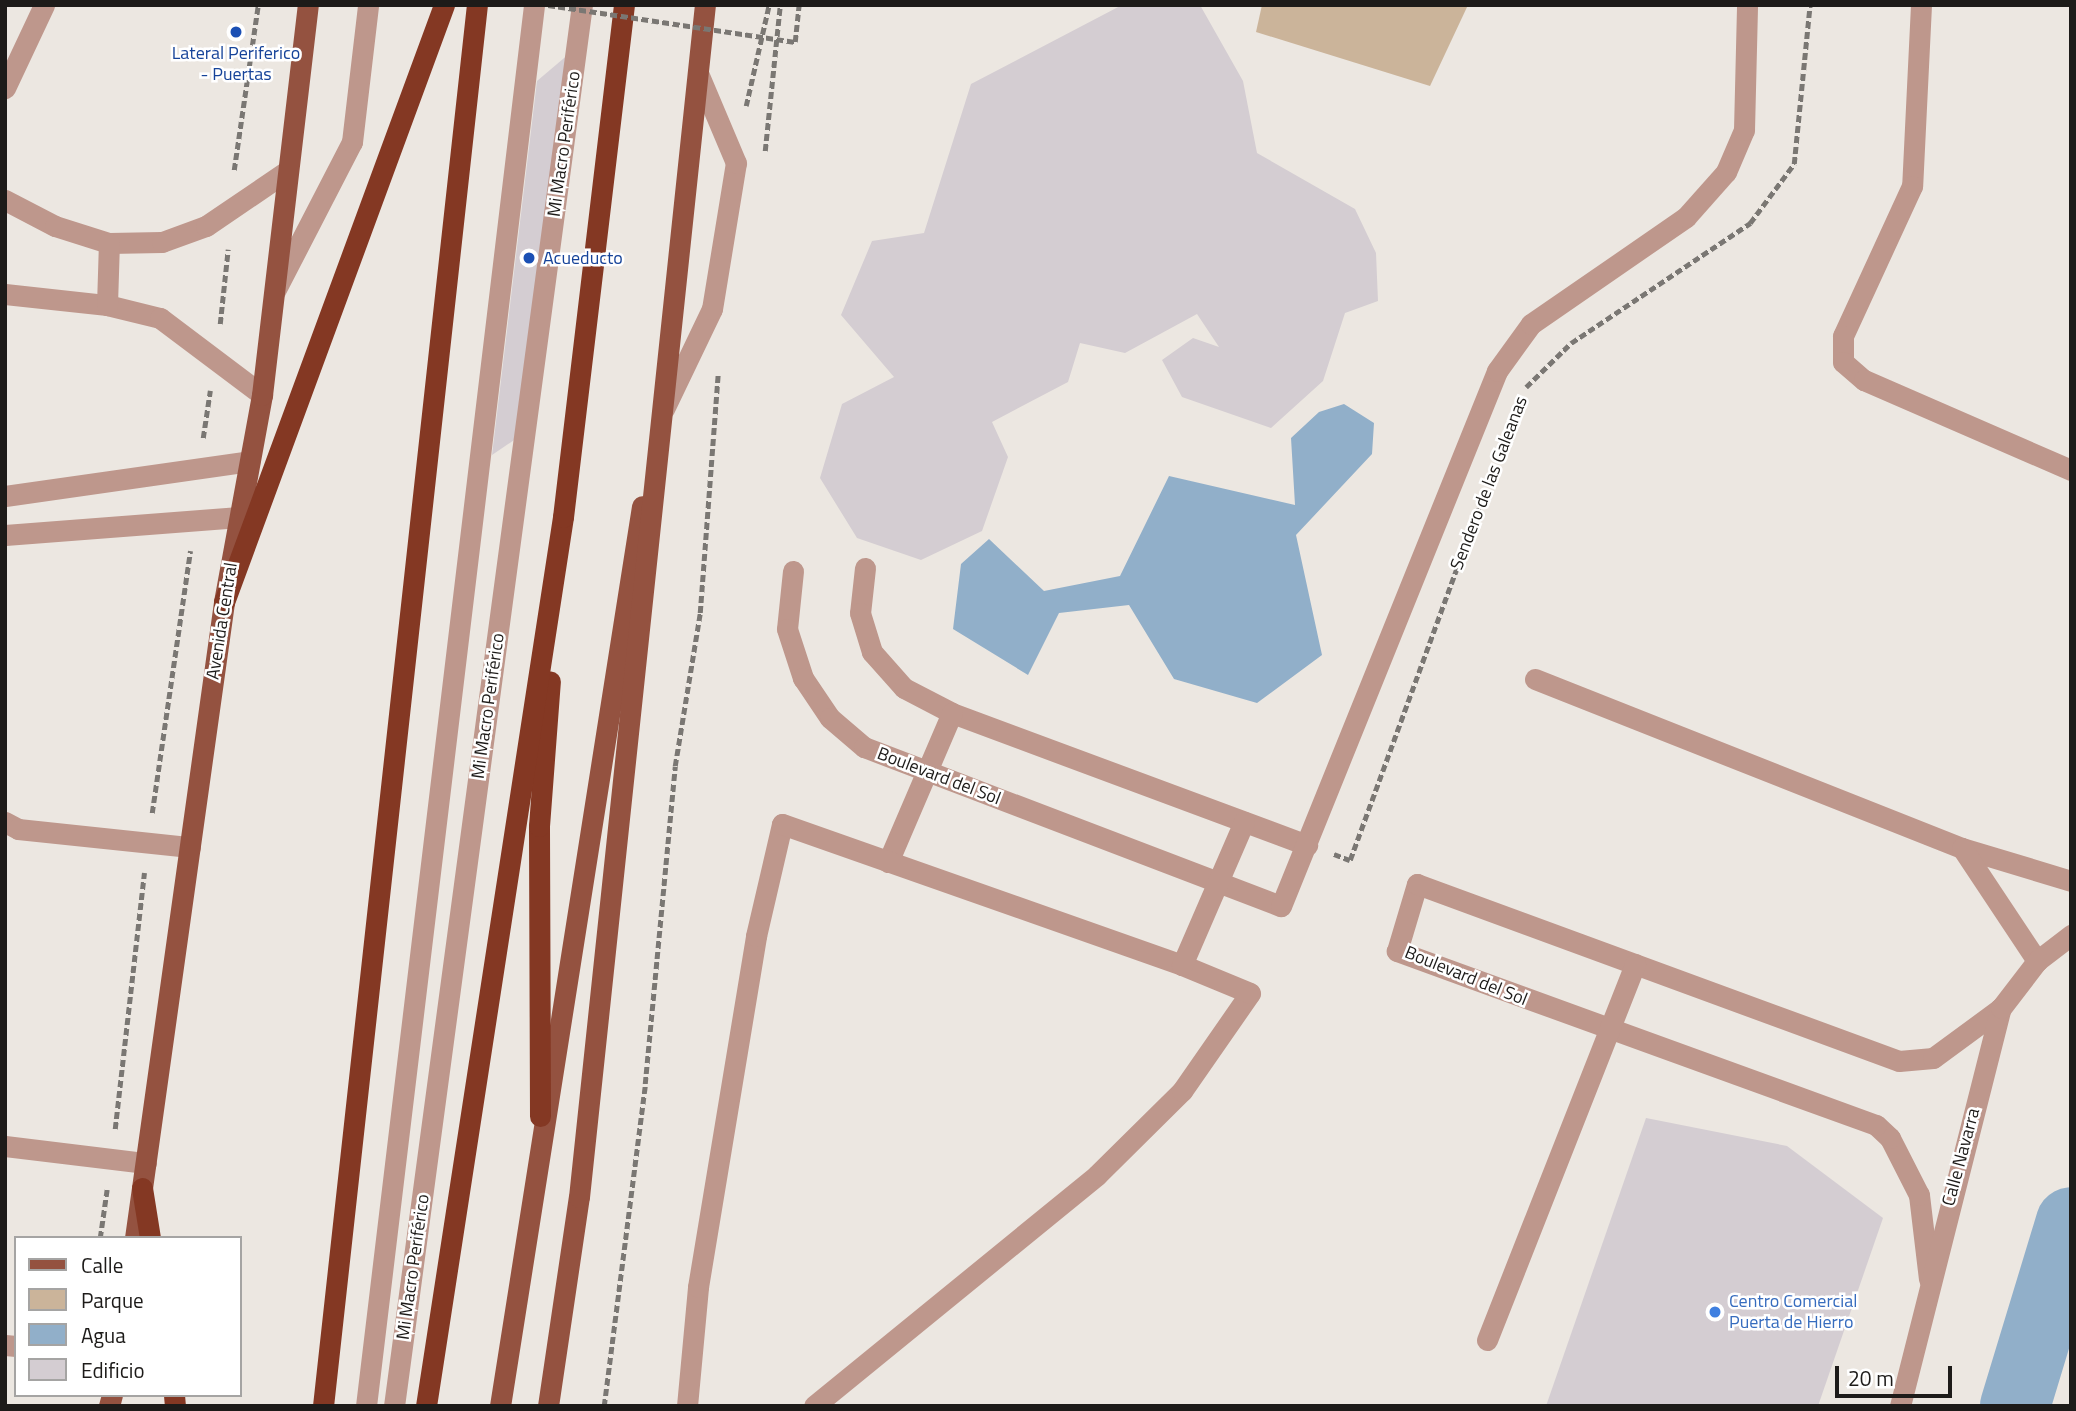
<!DOCTYPE html>
<html>
<head>
<meta charset="utf-8">
<style>
  body { margin:0 }
  #map { position:relative; width:2076px; height:1411px; overflow:hidden; background:#ece7e1; font-family:"Titillium Web",sans-serif }
  div>[style] { position:absolute }
  .green>* { inset:0; background:#cbb49a }
  .water>* { inset:0; background:#91afc9 }
  .river>* { height:70px; margin:-35px; padding:0 35px; transform-origin:35px; border-radius:35px; background:#91afc9 }
  .building>* { inset:0; background:#d4cdd2 }
  .path>* { height:4.5px; margin-top:-2.25px; transform-origin:0; background:repeating-linear-gradient(90deg,#7a7773 0 7px,transparent 0 10.5px) }
  .minor>* { height:21px; margin:-10.5px; padding:0 10.5px; transform-origin:10.5px; border-radius:10.5px; background:#be978c }
  .major>* { height:21px; margin:-10.5px; padding:0 10.5px; transform-origin:10.5px; border-radius:10.5px; background:#945240 }
  .highway>* { height:21px; margin:-10.5px; padding:0 10.5px; transform-origin:10.5px; border-radius:10.5px; background:#843823 }
  .path-bridge>* { height:4.5px; margin-top:-2.25px; transform-origin:0; background:repeating-linear-gradient(90deg,#7a7773 0 7px,transparent 0 10.5px) }
  .dots>* { width:19px; height:19px; translate:-50% -50%; box-sizing:border-box; border:4px solid #fff; border-radius:50% }
  span { translate:-50% -50%; white-space:nowrap; text-align:center; line-height:1.15; -webkit-text-stroke:5px #fff; paint-order:stroke }
  .transit-label { font-size:18px; color:#164399 }
  .left { translate:0 -50%; text-align:left }
  .street-label { font-size:18px; color:#1d1b19 }
  .shop-label { font-size:18px; color:#366cbe }
  .frame { position:absolute; inset:0; border:7px solid #1d1b19; pointer-events:none }
  .legend { position:absolute; left:14px; top:1236px; width:228px; height:161px; box-sizing:border-box; background:#fff; border:2px solid #a5a4a3; margin:0; padding:9px 12px; list-style:none; font-size:21px; color:#1d1b19 }
  .legend li { display:flex; align-items:center; gap:14px; height:35px }
  .legend b { width:35px; border:2px solid #a5a4a3 }
  .scale { position:absolute; left:1835px; top:1366px; width:117px; height:32px; box-sizing:border-box; border:4px solid #1d1b19; border-top:0; padding-left:9px; font-size:21px; line-height:24px; white-space:nowrap; color:#1d1b19; -webkit-text-stroke:5px #fff; paint-order:stroke }
</style>
</head>
<body>
<div id="map">
  <div class="green">
    <div style="clip-path:polygon(1262px 5px,1468px 5px,1430px 86px,1256px 32px)"></div>
  </div>
  <div class="water">
    <div style="clip-path:polygon(1344px 404px,1374px 423px,1372px 454px,1296px 535px,1322px 655px,1257px 703px,1174px 679px,1129px 605px,1059px 613px,1028px 675px,953px 629px,961px 564px,989px 539px,1044px 591px,1120px 576px,1169px 476px,1295px 505px,1291px 438px,1319px 412px)"></div>
  </div>
  <div class="river">
    <div style="left:2015px;top:1406px;width:192px;rotate:-73.1deg"></div>
  </div>
  <div class="building">
    <div style="clip-path:polygon(1122px 5px,1200px 5px,1243px 81px,1257px 153px,1355px 209px,1376px 253px,1378px 301px,1345px 313px,1323px 381px,1271px 428px,1182px 397px,1162px 360px,1193px 338px,1219px 347px,1197px 314px,1125px 353px,1080px 343px,1068px 382px,992px 422px,1008px 457px,982px 531px,921px 560px,857px 538px,820px 478px,842px 404px,894px 377px,841px 315px,872px 241px,924px 233px,971px 84px)"></div>
    <div style="clip-path:polygon(570px 53px,520px 436px,492px 455px,537px 81px)"></div>
    <div style="clip-path:polygon(1646px 1118px,1787px 1146px,1883px 1218px,1818px 1406px,1546px 1406px)"></div>
  </div>
  <div class="path">
    <div style="left:795px;top:42px;width:37px;rotate:-84deg"></div>
    <div style="left:746px;top:106px;width:104px;rotate:-77.2deg"></div>
    <div style="left:765px;top:151px;width:147px;rotate:-84.1deg"></div>
    <div style="left:234px;top:170px;width:167px;rotate:-81.7deg"></div>
    <div style="left:220px;top:324px;width:75px;rotate:-83.9deg"></div>
    <div style="left:1526px;top:387px;width:63px;rotate:-44.4deg"></div>
    <div style="left:1571px;top:343px;width:216px;rotate:-33.8deg"></div>
    <div style="left:1750px;top:223px;width:74px;rotate:-53.3deg"></div>
    <div style="left:1794px;top:164px;width:160px;rotate:-84.3deg"></div>
    <div style="left:203px;top:438px;width:48px;rotate:-81.5deg"></div>
    <div style="left:152px;top:813px;width:265px;rotate:-81.7deg"></div>
    <div style="left:1334px;top:854px;width:17px;rotate:21deg"></div>
    <div style="left:1350px;top:860px;width:412px;rotate:-69.9deg"></div>
    <div style="left:115px;top:1129px;width:258px;rotate:-83.5deg"></div>
    <div style="left:100px;top:1238px;width:49px;rotate:-81.9deg"></div>
    <div style="left:604px;top:1406px;width:325px;rotate:-82.7deg"></div>
    <div style="left:645px;top:1084px;width:319px;rotate:-84.6deg"></div>
    <div style="left:675px;top:766px;width:155px;rotate:-80.7deg"></div>
    <div style="left:700px;top:613px;width:240px;rotate:-85.7deg"></div>
  </div>
  <div class="minor">
    <div style="left:1921px;top:5px;width:181px;rotate:92.8deg"></div>
    <div style="left:1912px;top:186px;width:165px;rotate:114.7deg"></div>
    <div style="left:1843px;top:336px;width:26px;rotate:90deg"></div>
    <div style="left:1843px;top:362px;width:28px;rotate:41deg"></div>
    <div style="left:1864px;top:380px;width:226px;rotate:23.5deg"></div>
    <div style="left:5px;top:88px;width:92px;rotate:-64.8deg"></div>
    <div style="left:5px;top:200px;width:56px;rotate:27.5deg"></div>
    <div style="left:55px;top:226px;width:57px;rotate:17.5deg"></div>
    <div style="left:109px;top:243px;width:53px;rotate:-1.1deg"></div>
    <div style="left:162px;top:242px;width:47px;rotate:-20deg"></div>
    <div style="left:206px;top:226px;width:98px;rotate:-34.2deg"></div>
    <div style="left:275px;top:291px;width:168px;rotate:-62.7deg"></div>
    <div style="left:352px;top:142px;width:138px;rotate:-83.3deg"></div>
    <div style="left:5px;top:294px;width:103px;rotate:6.2deg"></div>
    <div style="left:107px;top:305px;width:55px;rotate:13.8deg"></div>
    <div style="left:160px;top:318px;width:128px;rotate:37deg"></div>
    <div style="left:107px;top:305px;width:62px;rotate:-88.2deg"></div>
    <div style="left:664px;top:409px;width:111px;rotate:-64.4deg"></div>
    <div style="left:712px;top:309px;width:148px;rotate:-80.7deg"></div>
    <div style="left:736px;top:163px;width:98px;rotate:-112.9deg"></div>
    <div style="left:5px;top:496px;width:247px;rotate:-8.1deg"></div>
    <div style="left:5px;top:535px;width:235px;rotate:-4.4deg"></div>
    <div style="left:865px;top:568px;width:45px;rotate:96.3deg"></div>
    <div style="left:860px;top:613px;width:41px;rotate:72.9deg"></div>
    <div style="left:872px;top:652px;width:48px;rotate:48.4deg"></div>
    <div style="left:904px;top:688px;width:54px;rotate:27.5deg"></div>
    <div style="left:952px;top:713px;width:379px;rotate:20.4deg"></div>
    <div style="left:793px;top:571px;width:58px;rotate:95.9deg"></div>
    <div style="left:787px;top:629px;width:52px;rotate:71.9deg"></div>
    <div style="left:803px;top:678px;width:48px;rotate:56deg"></div>
    <div style="left:830px;top:718px;width:45px;rotate:40.5deg"></div>
    <div style="left:864px;top:747px;width:446px;rotate:20.9deg"></div>
    <div style="left:1281px;top:906px;width:577px;rotate:-68.01deg"></div>
    <div style="left:1497px;top:371px;width:58px;rotate:-54.1deg"></div>
    <div style="left:1531px;top:324px;width:188px;rotate:-34.6deg"></div>
    <div style="left:1686px;top:217px;width:60px;rotate:-48.4deg"></div>
    <div style="left:1726px;top:172px;width:46px;rotate:-66.8deg"></div>
    <div style="left:1744px;top:130px;width:125px;rotate:-88.6deg"></div>
    <div style="left:1535px;top:679px;width:459px;rotate:21.6deg"></div>
    <div style="left:1962px;top:848px;width:114px;rotate:16.8deg"></div>
    <div style="left:5px;top:822px;width:15px;rotate:28deg"></div>
    <div style="left:18px;top:829px;width:173px;rotate:6deg"></div>
    <div style="left:1962px;top:848px;width:136px;rotate:56.4deg"></div>
    <div style="left:888px;top:862px;width:162px;rotate:-66.8deg"></div>
    <div style="left:5px;top:1146px;width:142px;rotate:6.9deg"></div>
    <div style="left:1929px;top:1279px;width:85px;rotate:-96.8deg"></div>
    <div style="left:1919px;top:1195px;width:64px;rotate:-117deg"></div>
    <div style="left:1890px;top:1138px;width:19px;rotate:-137deg"></div>
    <div style="left:1876px;top:1125px;width:510px;rotate:-160.04deg"></div>
    <div style="left:1397px;top:951px;width:70px;rotate:-73.4deg"></div>
    <div style="left:1417px;top:884px;width:513px;rotate:20.16deg"></div>
    <div style="left:1899px;top:1061px;width:34px;rotate:-5deg"></div>
    <div style="left:1933px;top:1058px;width:84px;rotate:-36.3deg"></div>
    <div style="left:1487px;top:1340px;width:404px;rotate:-68.5deg"></div>
    <div style="left:5px;top:1345px;width:11px;rotate:5deg"></div>
    <div style="left:366px;top:1406px;width:1411px;rotate:-83.16deg"></div>
    <div style="left:394px;top:1406px;width:1414px;rotate:-82.36deg"></div>
    <div style="left:687px;top:1406px;width:120px;rotate:-84.7deg"></div>
    <div style="left:698px;top:1287px;width:356px;rotate:-80.6deg"></div>
    <div style="left:756px;top:936px;width:115px;rotate:-76.9deg"></div>
    <div style="left:782px;top:824px;width:424px;rotate:19.4deg"></div>
    <div style="left:814px;top:1406px;width:365px;rotate:-39.2deg"></div>
    <div style="left:1097px;top:1175px;width:120px;rotate:-44.7deg"></div>
    <div style="left:1182px;top:1091px;width:119px;rotate:-55.2deg"></div>
    <div style="left:1250px;top:993px;width:74px;rotate:-157.6deg"></div>
    <div style="left:1182px;top:965px;width:156px;rotate:-66.6deg"></div>
    <div style="left:1900px;top:1406px;width:411px;rotate:-75.8deg"></div>
    <div style="left:2001px;top:1008px;width:59px;rotate:-52.5deg"></div>
    <div style="left:2037px;top:961px;width:43px;rotate:-37.4deg"></div>
  </div>
  <div class="major">
    <div style="left:135px;top:1238px;width:642px;rotate:-82.03deg"></div>
    <div style="left:224px;top:602px;width:210px;rotate:-79.6deg"></div>
    <div style="left:262px;top:395px;width:393px;rotate:-83.3deg"></div>
    <div style="left:109px;top:1406px;width:11px;rotate:-75deg"></div>
    <div style="left:500px;top:1406px;width:911px;rotate:-81.03deg"></div>
    <div style="left:548px;top:1406px;width:211px;rotate:-81.6deg"></div>
    <div style="left:579px;top:1197px;width:1199px;rotate:-83.97deg"></div>
  </div>
  <div class="highway">
    <div style="left:224px;top:602px;width:636px;rotate:-69.77deg"></div>
    <div style="left:540px;top:1116px;width:290px;rotate:-90.2deg"></div>
    <div style="left:539px;top:826px;width:145px;rotate:-85.7deg"></div>
    <div style="left:142px;top:1188px;width:51px;rotate:80.9deg"></div>
    <div style="left:174px;top:1395px;width:11px;rotate:85deg"></div>
    <div style="left:323px;top:1406px;width:1409px;rotate:-83.73deg"></div>
    <div style="left:426px;top:1406px;width:899px;rotate:-81.24deg"></div>
    <div style="left:563px;top:517px;width:516px;rotate:-83.21deg"></div>
  </div>
  <div class="path-bridge">
    <div style="left:548px;top:5px;width:250px;rotate:8.5deg"></div>
  </div>
  <div class="dots">
    <div style="left:236px;top:32px;background:#1a4fb4"></div>
    <div style="left:529px;top:258px;background:#1a4fb4"></div>
    <div style="left:1715px;top:1312px;background:#3f7fe0"></div>
  </div>
  <div class="transit-label">
    <span style="left:236px;top:64px">Lateral Periferico<br>- Puertas</span>
    <span class="left" style="left:543px;top:258px">Acueducto</span>
  </div>
  <div class="street-label">
    <span style="left:564px;top:144px;rotate:-82deg">Mi Macro Periférico</span>
    <span style="left:1489px;top:483px;rotate:-69deg">Sendero de las Galeanas</span>
    <span style="left:222px;top:621px;rotate:-81deg">Avenida Central</span>
    <span style="left:488px;top:706px;rotate:-82deg">Mi Macro Periférico</span>
    <span style="left:939px;top:776px;rotate:21deg">Boulevard del Sol</span>
    <span style="left:1466px;top:976px;rotate:22deg">Boulevard del Sol</span>
    <span style="left:1961px;top:1157px;rotate:-75deg">Calle Navarra</span>
    <span style="left:413px;top:1267px;rotate:-82deg">Mi Macro Periférico</span>
  </div>
  <div class="shop-label">
    <span class="left" style="left:1729px;top:1312px">Centro Comercial<br>Puerta de Hierro</span>
  </div>
  <div class="frame"></div>
  <ul class="legend">
  <li><b style="height:9px;background:#945240"></b>Calle</li>
  <li><b style="height:19px;background:#cbb49a"></b>Parque</li>
  <li><b style="height:19px;background:#91afc9"></b>Agua</li>
  <li><b style="height:19px;background:#d4cdd2"></b>Edificio</li>
  </ul>
  <div class="scale">20 m</div>
</div>
</body>
</html>
